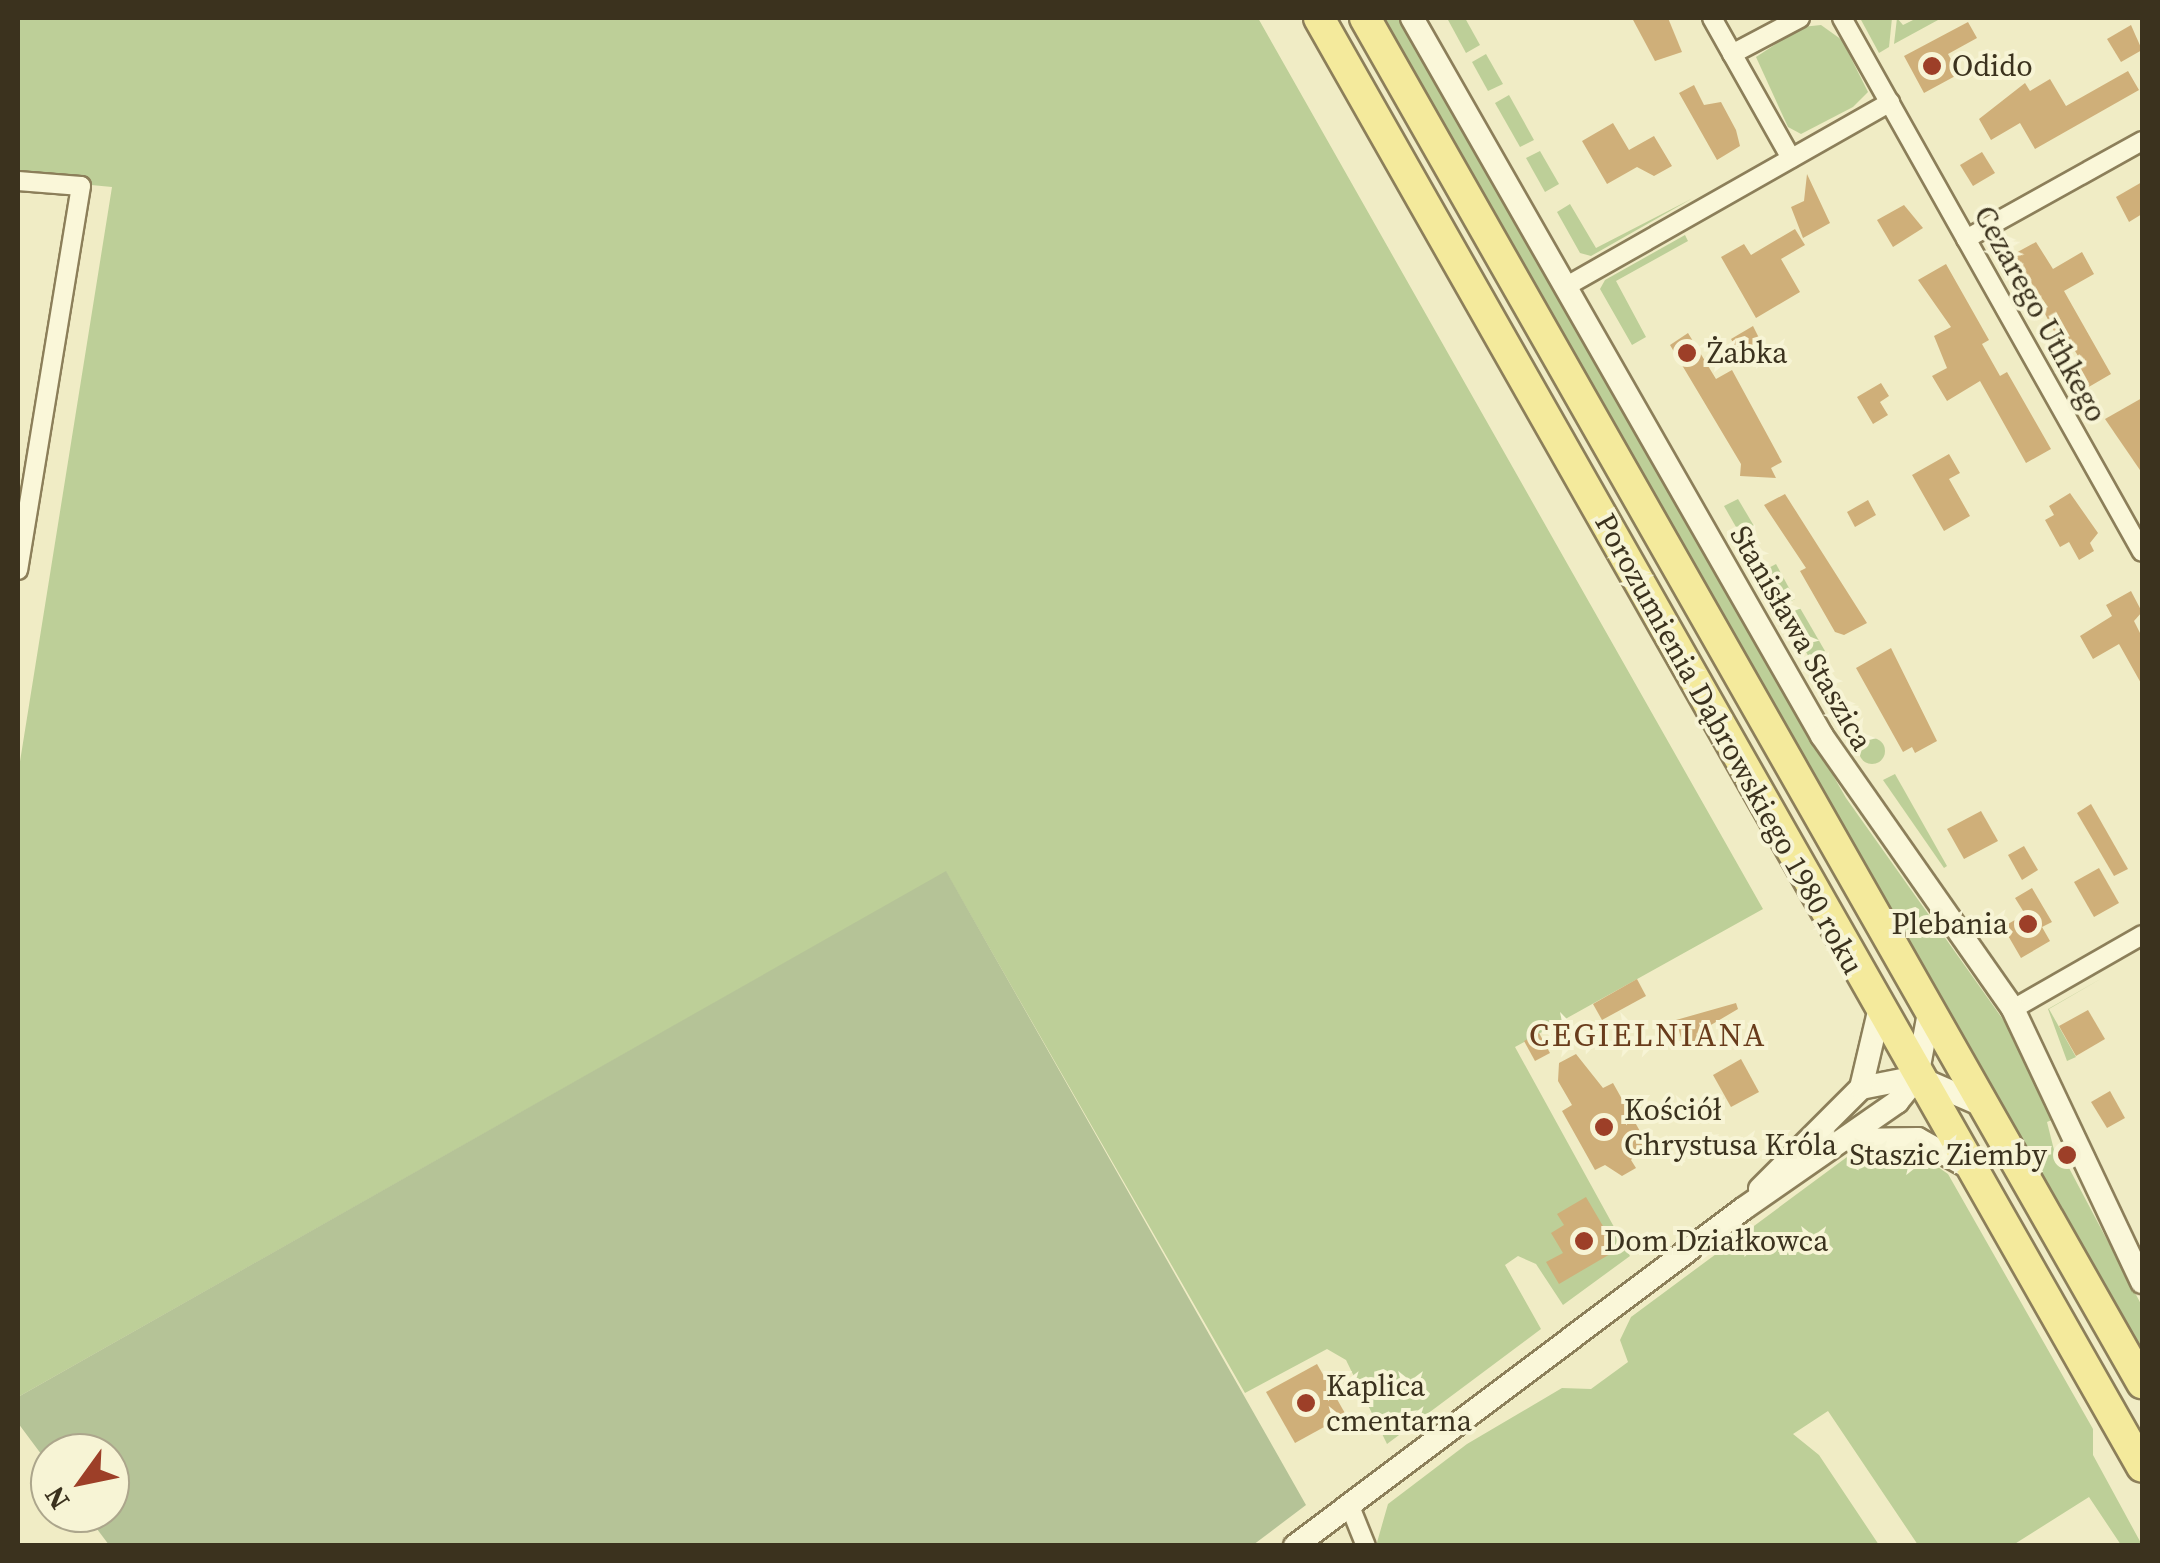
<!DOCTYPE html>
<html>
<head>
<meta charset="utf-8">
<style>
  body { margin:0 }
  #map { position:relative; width:2160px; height:1563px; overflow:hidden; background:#f0ecc5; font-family:"Source Serif 4",serif }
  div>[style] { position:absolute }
  .green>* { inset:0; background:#bdcf98 }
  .round { border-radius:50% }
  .cemetery>* { inset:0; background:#b5c397 }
  .building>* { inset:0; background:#cfaf79 }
  .roads { filter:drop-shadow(2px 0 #8c7f5a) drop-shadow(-2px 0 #8c7f5a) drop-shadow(0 2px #8c7f5a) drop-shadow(0 -2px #8c7f5a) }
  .minor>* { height:18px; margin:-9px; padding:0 9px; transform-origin:9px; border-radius:9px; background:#faf7d9 }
  .tertiary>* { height:22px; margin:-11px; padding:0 11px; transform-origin:11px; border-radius:11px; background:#faf7d9 }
  .primary>* { height:30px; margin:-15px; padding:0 15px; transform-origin:15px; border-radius:15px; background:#f4ea9c }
  .dots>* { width:28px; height:28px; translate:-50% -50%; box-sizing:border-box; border:5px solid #f7f4d5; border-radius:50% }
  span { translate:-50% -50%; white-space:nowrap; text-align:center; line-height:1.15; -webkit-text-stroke:8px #f7f4d5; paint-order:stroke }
  .poi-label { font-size:30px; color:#3b321e }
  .left { translate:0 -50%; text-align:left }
  .right { translate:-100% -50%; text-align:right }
  .street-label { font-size:30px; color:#3b321e }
  .neighbourhood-label { font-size:32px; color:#693c1c; letter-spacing:2.5px }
  .frame { position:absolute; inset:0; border:20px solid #3b321e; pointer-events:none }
  .north { position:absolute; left:30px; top:1433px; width:100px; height:100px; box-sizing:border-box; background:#f7f4d5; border:2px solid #aca68c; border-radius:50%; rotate:237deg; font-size:28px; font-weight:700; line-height:40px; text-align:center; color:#3b321e }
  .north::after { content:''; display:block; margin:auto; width:35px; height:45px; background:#9d3f28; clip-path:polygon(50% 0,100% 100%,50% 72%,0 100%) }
</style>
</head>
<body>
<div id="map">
  <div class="green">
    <div style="clip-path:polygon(18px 18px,1258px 18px,1763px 909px,1515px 1047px,1630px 1256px,1563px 1305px,1536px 1264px,1518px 1256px,1505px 1265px,1541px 1329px,1387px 1444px,1346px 1360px,1327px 1349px,1245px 1393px,946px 872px,18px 1397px,18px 774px,112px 187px,18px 178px)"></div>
    <div style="clip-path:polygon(1381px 18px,1400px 18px,1846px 798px,2014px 1035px,2054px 1119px,2047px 1122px,2055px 1154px,2069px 1168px,2142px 1306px,2142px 1359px)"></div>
    <div style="clip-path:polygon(1447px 18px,1465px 18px,1480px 45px,1466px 53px)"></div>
    <div style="clip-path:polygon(1860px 18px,1892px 18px,1889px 47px,1879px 53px)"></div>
    <div style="clip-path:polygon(1897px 18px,1903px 25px,1917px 18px,1938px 20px,1894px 44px)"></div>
    <div style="clip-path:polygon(1821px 25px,1842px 40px,1868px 92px,1853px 107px,1801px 134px,1788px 127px,1756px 57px,1802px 27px)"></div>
    <div style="clip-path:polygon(1486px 54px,1503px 84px,1488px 91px,1472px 62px)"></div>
    <div style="clip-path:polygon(1509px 95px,1534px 140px,1520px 147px,1495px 103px)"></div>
    <div style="clip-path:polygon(1540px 151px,1559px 184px,1545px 192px,1526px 158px)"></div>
    <div style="clip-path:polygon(1693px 198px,1591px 256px,1580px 253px,1557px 212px,1570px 204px,1596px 248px)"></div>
    <div style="clip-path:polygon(1685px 235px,1688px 241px,1616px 281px,1646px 337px,1632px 345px,1600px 289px,1605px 280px)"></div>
    <div style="clip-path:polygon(1738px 499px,1754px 526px,1740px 534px,1724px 506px)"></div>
    <div style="clip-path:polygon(1776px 564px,1795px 599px,1780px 607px,1761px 572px)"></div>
    <div style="clip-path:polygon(1800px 608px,1825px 651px,1810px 659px,1786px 616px)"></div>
    <div class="round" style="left:1859px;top:738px;width:26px;height:26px"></div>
    <div style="clip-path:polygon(1895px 774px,1947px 866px,1944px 868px,1883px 780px)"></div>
    <div style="clip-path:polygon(2104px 977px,2049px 1009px,2076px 1057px,2067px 1061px,2048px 1009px)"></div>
    <div style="clip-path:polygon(1905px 1144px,1948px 1174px,2093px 1429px,2093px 1455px,2142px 1545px,2121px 1545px,2089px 1497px,2013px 1545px,1918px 1545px,1828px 1411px,1793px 1434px,1819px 1455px,1879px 1545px,1376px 1546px,1388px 1504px,1467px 1444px,1562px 1388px,1591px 1389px,1628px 1362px,1620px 1340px,1631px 1317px,1847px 1157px)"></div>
  </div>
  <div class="cemetery">
    <div style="clip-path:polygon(946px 871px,1306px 1505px,1253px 1545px,109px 1545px,85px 1513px,110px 1513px,110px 1453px,50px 1453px,50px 1466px,18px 1423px,18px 1397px)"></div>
  </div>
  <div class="building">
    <div style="clip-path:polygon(1632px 18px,1668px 18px,1682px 52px,1655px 61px)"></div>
    <div style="clip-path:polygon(1968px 22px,1977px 38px,1948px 54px,1959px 74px,1924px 93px,1904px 56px)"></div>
    <div style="clip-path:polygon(2131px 25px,2142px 50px,2121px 62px,2107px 39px)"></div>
    <div style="clip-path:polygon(2128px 71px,2139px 90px,2035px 149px,2020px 123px,1991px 140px,1979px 119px,2025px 83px,2030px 91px,2050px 79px,2066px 106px)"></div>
    <div style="clip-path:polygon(1694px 85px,1704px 105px,1721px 102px,1736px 130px,1740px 146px,1717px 160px,1679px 93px)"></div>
    <div style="clip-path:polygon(1613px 123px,1629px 150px,1654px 136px,1672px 166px,1654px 176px,1637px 167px,1607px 184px,1582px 141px)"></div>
    <div style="clip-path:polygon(1982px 152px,1995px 173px,1973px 186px,1960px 165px)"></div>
    <div style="clip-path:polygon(1807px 174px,1830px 223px,1803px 238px,1791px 207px,1804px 201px)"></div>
    <div style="clip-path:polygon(2142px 182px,2142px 214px,2129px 222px,2116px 197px)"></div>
    <div style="clip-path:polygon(1904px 205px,1923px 228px,1893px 247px,1877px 220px)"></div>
    <div style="clip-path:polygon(1795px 229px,1805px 245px,1781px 259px,1800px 292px,1756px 318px,1721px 257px,1744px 244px,1751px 255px)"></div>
    <div style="clip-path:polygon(2036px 242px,2053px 269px,2082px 252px,2094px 274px,2064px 291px,2111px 374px,2087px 388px,2074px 365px,2081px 361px,2062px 329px,2055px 333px,2043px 310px,2048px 307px,2012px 255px)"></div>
    <div style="clip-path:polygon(1946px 264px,1989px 340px,1982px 344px,2000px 376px,2007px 372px,2051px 449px,2026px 463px,1980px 381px,1947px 401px,1932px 376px,1947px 368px,1934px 336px,1951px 327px,1918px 280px)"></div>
    <div style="clip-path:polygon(1753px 326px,1762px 344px,1741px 356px,1731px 339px)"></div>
    <div style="clip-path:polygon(1688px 333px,1716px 379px,1732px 370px,1782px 462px,1771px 468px,1776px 478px,1740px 476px,1741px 464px,1670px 345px)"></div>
    <div style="clip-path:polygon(1881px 383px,1889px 396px,1880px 402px,1888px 415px,1873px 424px,1857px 397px)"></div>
    <div style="clip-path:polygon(2142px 398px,2142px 473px,2105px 419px)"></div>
    <div style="clip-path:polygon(1949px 454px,1960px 473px,1949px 479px,1970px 516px,1944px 531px,1912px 475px)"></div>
    <div style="clip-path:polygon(2070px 493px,2098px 533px,2090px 543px,2094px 551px,2079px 560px,2069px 542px,2060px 547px,2045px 520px,2054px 515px,2049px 506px)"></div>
    <div style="clip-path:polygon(1785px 494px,1867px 623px,1844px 635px,1835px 632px,1800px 571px,1806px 568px,1764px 505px)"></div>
    <div style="clip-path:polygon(1868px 500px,1876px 515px,1855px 527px,1847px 512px)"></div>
    <div style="clip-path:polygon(2131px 591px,2142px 612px,2134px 621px,2142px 637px,2142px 685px,2119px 644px,2093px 659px,2080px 636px,2112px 616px,2106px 605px)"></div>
    <div style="clip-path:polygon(1891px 648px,1937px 741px,1915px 753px,1912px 747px,1903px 752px,1856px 668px)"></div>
    <div style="clip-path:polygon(2091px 804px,2128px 869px,2114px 876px,2077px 813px)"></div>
    <div style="clip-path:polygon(1981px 811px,1998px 841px,1964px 859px,1947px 829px)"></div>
    <div style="clip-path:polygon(2024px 846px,2038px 870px,2022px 880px,2008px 855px)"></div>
    <div style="clip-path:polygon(2099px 868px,2119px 903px,2094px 917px,2074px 882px)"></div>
    <div style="clip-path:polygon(2032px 888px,2052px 922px,2042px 927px,2050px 941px,2021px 958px,2003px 927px,2025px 914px,2015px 898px)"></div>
    <div style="clip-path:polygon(1637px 979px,1646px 996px,1602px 1020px,1593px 1004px)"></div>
    <div style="clip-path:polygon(1736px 1003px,1738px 1009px,1699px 1032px,1701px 1040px,1683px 1045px,1676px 1020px)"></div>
    <div style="clip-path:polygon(2088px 1010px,2105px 1039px,2076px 1056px,2059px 1026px)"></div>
    <div style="clip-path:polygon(1539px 1033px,1550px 1053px,1535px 1061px,1524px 1041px)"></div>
    <div style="clip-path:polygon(1576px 1054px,1603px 1088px,1613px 1083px,1646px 1142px,1631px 1160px,1636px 1168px,1622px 1176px,1605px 1165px,1595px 1170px,1562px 1111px,1572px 1105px,1558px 1081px,1559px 1063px)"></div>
    <div style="clip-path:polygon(1741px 1059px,1759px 1092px,1731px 1107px,1713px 1075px)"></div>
    <div style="clip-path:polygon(2110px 1091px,2125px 1118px,2107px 1128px,2091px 1102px)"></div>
    <div style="clip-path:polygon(1586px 1197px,1617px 1250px,1559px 1284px,1546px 1262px,1563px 1253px,1551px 1233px,1564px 1225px,1557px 1214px)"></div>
    <div style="clip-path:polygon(1317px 1364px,1346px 1415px,1295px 1443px,1266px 1392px)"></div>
  </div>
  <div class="roads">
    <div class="minor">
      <div style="left:1712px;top:18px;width:161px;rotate:60.6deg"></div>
      <div style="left:1842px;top:18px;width:612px;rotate:60.67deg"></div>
      <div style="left:1732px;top:54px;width:77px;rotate:-27.9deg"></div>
      <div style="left:18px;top:181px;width:63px;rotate:4.5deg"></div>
      <div style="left:81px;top:186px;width:389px;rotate:99.3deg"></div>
      <div style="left:1966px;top:239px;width:201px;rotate:-29.1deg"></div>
      <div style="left:1565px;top:287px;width:374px;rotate:-29.6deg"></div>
      <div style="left:2013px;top:1009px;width:149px;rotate:-29.8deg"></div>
      <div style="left:1349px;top:1504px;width:45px;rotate:68deg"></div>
    </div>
    <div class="tertiary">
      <div style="left:1412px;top:18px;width:827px;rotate:60.27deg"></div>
      <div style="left:1822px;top:736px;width:333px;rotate:55deg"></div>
      <div style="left:2013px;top:1009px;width:302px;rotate:64.7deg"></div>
      <div style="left:1861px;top:1088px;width:57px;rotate:-11.1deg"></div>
      <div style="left:1917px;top:1077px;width:73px;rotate:23.4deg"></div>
      <div style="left:1849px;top:1140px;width:69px;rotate:-0.8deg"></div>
      <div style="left:1918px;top:1139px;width:62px;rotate:29.1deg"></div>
      <div style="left:1760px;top:1189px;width:143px;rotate:-45deg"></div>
      <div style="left:1861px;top:1088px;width:78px;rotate:-76.7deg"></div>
      <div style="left:1295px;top:1546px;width:561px;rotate:-36.95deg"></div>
      <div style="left:1743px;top:1209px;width:188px;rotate:-34.8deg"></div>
      <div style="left:1897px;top:1102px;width:32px;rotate:-51deg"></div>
      <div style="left:1917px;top:1077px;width:65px;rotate:-79.4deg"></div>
    </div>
    <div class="primary">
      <div style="left:1319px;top:18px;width:1666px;rotate:60.4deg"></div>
      <div style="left:1365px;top:18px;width:1571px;rotate:60.35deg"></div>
    </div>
  </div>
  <div class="dots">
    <div style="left:1932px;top:66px;background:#9d3f28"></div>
    <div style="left:1687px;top:353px;background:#9d3f28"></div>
    <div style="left:2028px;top:924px;background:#9d3f28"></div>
    <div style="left:1604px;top:1127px;background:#9d3f28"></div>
    <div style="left:2067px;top:1155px;background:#9d3f28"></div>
    <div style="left:1584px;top:1241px;background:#9d3f28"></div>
    <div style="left:1306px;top:1403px;background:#9d3f28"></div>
  </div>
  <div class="poi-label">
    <span class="left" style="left:1952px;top:66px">Odido</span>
    <span class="left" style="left:1707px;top:353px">Żabka</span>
    <span class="right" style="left:2008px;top:924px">Plebania</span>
    <span class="left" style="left:1624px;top:1127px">Kościół<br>Chrystusa Króla</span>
    <span class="right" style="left:2047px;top:1155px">Staszic Ziemby</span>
    <span class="left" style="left:1604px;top:1241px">Dom Działkowca</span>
    <span class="left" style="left:1326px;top:1403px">Kaplica<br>cmentarna</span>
  </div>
  <div class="street-label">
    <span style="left:2040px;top:314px;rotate:61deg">Cezarego Uthkego</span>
    <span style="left:1801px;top:638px;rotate:60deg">Stanisława Staszica</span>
    <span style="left:1729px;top:744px;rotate:61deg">Porozumienia Dąbrowskiego 1980 roku</span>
  </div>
  <div class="neighbourhood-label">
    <span style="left:1648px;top:1035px">CEGIELNIANA</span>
  </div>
  <div class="frame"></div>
  <div class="north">N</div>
</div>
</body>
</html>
